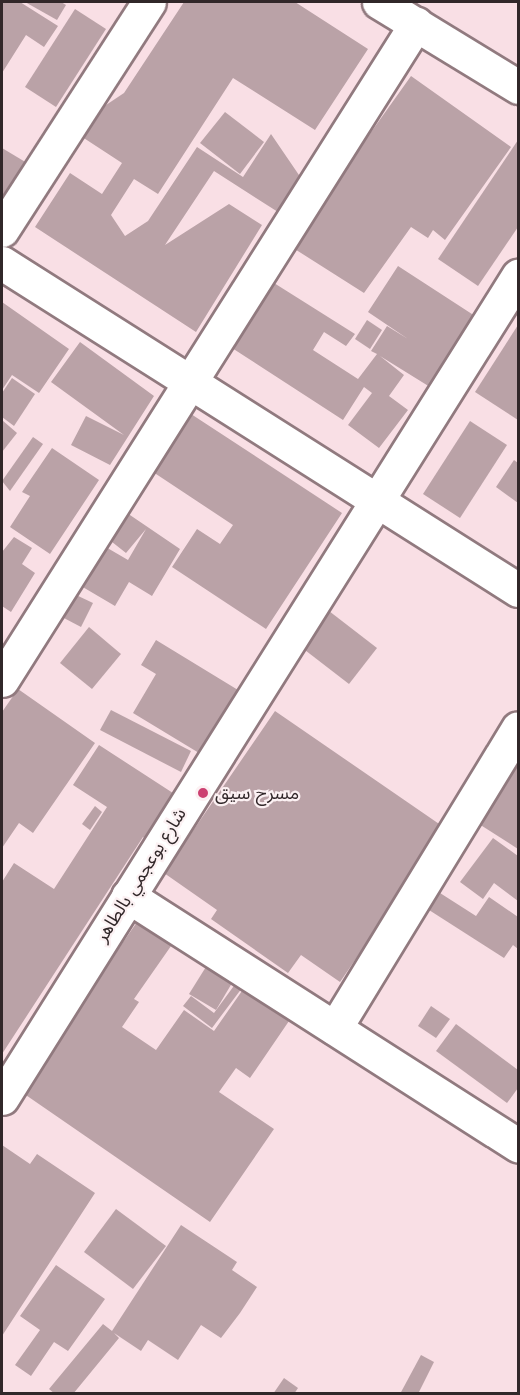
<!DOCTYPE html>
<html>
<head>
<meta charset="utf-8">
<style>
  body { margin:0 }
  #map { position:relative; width:520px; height:1395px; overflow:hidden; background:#f9dfe5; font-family:Jost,"Noto Sans Arabic",sans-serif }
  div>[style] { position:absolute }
  .building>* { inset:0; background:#baa2a7 }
  .roads { filter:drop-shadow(2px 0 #917a7f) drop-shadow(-2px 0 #917a7f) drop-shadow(0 2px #917a7f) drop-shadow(0 -2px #917a7f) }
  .minor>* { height:33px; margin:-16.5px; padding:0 16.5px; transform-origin:16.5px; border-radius:16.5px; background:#fff }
  .dots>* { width:16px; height:16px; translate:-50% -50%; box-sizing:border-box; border:3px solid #fcf1f3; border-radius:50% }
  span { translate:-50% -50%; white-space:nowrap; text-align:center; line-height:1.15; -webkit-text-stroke:4.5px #fcf1f3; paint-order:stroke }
  .poi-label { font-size:18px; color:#312729 }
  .left { translate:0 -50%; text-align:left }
  .street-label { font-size:18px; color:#312729 }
  .frame { position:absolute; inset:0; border:3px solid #312729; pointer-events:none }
</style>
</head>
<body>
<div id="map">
  <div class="building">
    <div style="clip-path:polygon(2px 2px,20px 2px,58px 26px,44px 47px,26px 35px,2px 73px)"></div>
    <div style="clip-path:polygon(25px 2px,61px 2px,66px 5px,57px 20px)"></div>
    <div style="clip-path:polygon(184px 2px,295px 2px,368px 49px,315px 130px,233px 78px,158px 194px,134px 179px,111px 215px,125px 236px,148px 221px,197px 147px,243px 177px,271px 134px,301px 178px,278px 212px,214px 171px,165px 245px,229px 204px,262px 225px,196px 332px,35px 227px,70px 173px,102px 194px,122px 163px,70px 129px,124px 93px)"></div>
    <div style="clip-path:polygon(75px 9px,106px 29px,56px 107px,25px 87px)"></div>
    <div style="clip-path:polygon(411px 76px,511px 147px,445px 240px,433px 230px,428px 238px,411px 227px,364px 293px,290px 246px)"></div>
    <div style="clip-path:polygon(225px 112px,264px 142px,240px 174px,200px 143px)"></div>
    <div style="clip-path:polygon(518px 140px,518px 227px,478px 286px,438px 259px)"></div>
    <div style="clip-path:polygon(2px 148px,27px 163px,2px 205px)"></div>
    <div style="clip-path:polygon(398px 266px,475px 316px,430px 387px,380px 356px,404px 375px,389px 396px,408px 410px,379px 448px,348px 425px,372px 393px,364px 387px,343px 420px,232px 348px,274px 283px,355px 334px,346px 346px,324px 332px,313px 350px,358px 379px,377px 354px,371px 351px,387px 326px,408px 339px,368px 312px)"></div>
    <div style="clip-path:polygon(2px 302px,69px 349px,39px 393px,12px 375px,2px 390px)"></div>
    <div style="clip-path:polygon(367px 320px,382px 330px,370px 349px,355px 339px)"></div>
    <div style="clip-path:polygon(518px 325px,518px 420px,475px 392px)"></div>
    <div style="clip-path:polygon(80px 342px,154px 396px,110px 465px,71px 445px,86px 416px,124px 435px,51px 382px)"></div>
    <div style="clip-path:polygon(12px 378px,35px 394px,14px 426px,2px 417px,2px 393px)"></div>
    <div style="clip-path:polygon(191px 414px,342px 513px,266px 629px,172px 567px,197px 529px,220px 544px,233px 525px,153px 472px)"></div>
    <div style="clip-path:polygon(2px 420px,17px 433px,2px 452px)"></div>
    <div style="clip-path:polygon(470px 421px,507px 445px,460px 518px,423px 494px)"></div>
    <div style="clip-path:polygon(33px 437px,43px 444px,10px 491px,2px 481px)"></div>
    <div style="clip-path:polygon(52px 448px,99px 480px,50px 554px,10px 527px,30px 496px,22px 492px)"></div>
    <div style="clip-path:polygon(514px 460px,518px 463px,518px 503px,496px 487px)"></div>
    <div style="clip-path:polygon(127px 513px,180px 549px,152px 596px,129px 582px,115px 606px,81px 586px,104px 546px,128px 560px,146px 529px,126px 553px,107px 538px)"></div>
    <div style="clip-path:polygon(14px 537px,32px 548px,22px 564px,35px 573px,11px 612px,2px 606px,2px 552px)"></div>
    <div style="clip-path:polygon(74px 594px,93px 603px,81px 627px,62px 617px)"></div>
    <div style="clip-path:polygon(329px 611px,377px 648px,349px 684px,301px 647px)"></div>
    <div style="clip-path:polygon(89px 627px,121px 654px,92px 689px,60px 663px)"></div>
    <div style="clip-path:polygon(156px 640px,238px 690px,199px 753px,133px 713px,156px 674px,141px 665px)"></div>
    <div style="clip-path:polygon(18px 689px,95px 743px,33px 833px,19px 823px,2px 848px,2px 712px)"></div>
    <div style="clip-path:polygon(111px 710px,191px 751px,181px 772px,100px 730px)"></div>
    <div style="clip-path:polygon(275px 711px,445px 828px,340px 982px,301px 955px,288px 973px,211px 919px,217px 910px,164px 873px)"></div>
    <div style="clip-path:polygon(99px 745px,176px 795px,147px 840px,143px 837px,2px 1054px,2px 882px,14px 863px,54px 889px,107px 807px,73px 785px)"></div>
    <div style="clip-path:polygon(518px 762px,518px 849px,479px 824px)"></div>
    <div style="clip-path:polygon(95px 806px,102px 812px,90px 830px,82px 824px)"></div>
    <div style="clip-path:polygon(493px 838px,518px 856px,518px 901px,494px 883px,483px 899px,460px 882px)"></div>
    <div style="clip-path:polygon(440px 893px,476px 916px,489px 897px,518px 917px,518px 949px,513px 945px,504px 958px,429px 910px)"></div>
    <div style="clip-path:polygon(144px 912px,178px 936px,134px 999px,139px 1002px,122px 1027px,156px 1050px,184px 1010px,214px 1031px,244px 988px,289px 1021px,250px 1078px,236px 1068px,219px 1092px,274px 1129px,210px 1222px,20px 1091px)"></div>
    <div style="clip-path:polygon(209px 962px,235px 978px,216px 1010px,189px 994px)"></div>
    <div style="clip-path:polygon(236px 983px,242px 988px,212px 1028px,183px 1006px,191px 996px,214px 1013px)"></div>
    <div style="clip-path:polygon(431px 1006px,450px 1019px,436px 1038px,418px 1026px)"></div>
    <div style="clip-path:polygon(456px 1024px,518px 1070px,518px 1088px,507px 1103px,436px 1051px)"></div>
    <div style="clip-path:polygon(2px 1145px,30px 1164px,37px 1154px,95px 1193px,2px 1336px)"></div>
    <div style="clip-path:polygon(116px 1209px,166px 1246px,133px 1289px,84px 1252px)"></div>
    <div style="clip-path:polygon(181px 1225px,237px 1262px,232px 1270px,257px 1287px,240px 1313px,221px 1338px,201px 1325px,178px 1360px,148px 1340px,141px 1351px,114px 1333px,119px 1338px,73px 1394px,55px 1394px,49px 1389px,103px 1324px,112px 1331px)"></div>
    <div style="clip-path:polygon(56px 1265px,105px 1299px,68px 1351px,54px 1342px,31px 1376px,15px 1365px,40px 1330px,20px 1316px)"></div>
    <div style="clip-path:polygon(421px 1355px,434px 1362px,418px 1394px,400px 1394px)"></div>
    <div style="clip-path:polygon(284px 1378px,298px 1388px,294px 1394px,273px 1394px)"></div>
  </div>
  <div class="roads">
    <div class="minor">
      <div style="left:379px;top:2px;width:163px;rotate:31.4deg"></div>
      <div style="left:2px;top:230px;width:271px;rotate:-57.2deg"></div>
      <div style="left:2px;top:263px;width:611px;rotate:32.36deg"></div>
      <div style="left:2px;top:680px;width:776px;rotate:-57.74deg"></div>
      <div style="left:128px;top:896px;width:463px;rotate:32.6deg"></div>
      <div style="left:335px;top:1028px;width:351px;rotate:-58.6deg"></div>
      <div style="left:2px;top:1098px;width:971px;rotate:-57.88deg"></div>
    </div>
  </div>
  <div class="dots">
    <div style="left:203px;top:793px;background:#cc4071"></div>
  </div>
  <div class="poi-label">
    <span class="left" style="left:215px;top:793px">مسرح سيق</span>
  </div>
  <div class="street-label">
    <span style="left:141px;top:875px;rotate:-58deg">شارع بوعجمي بالطاهر</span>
  </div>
  <div class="frame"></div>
</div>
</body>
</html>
